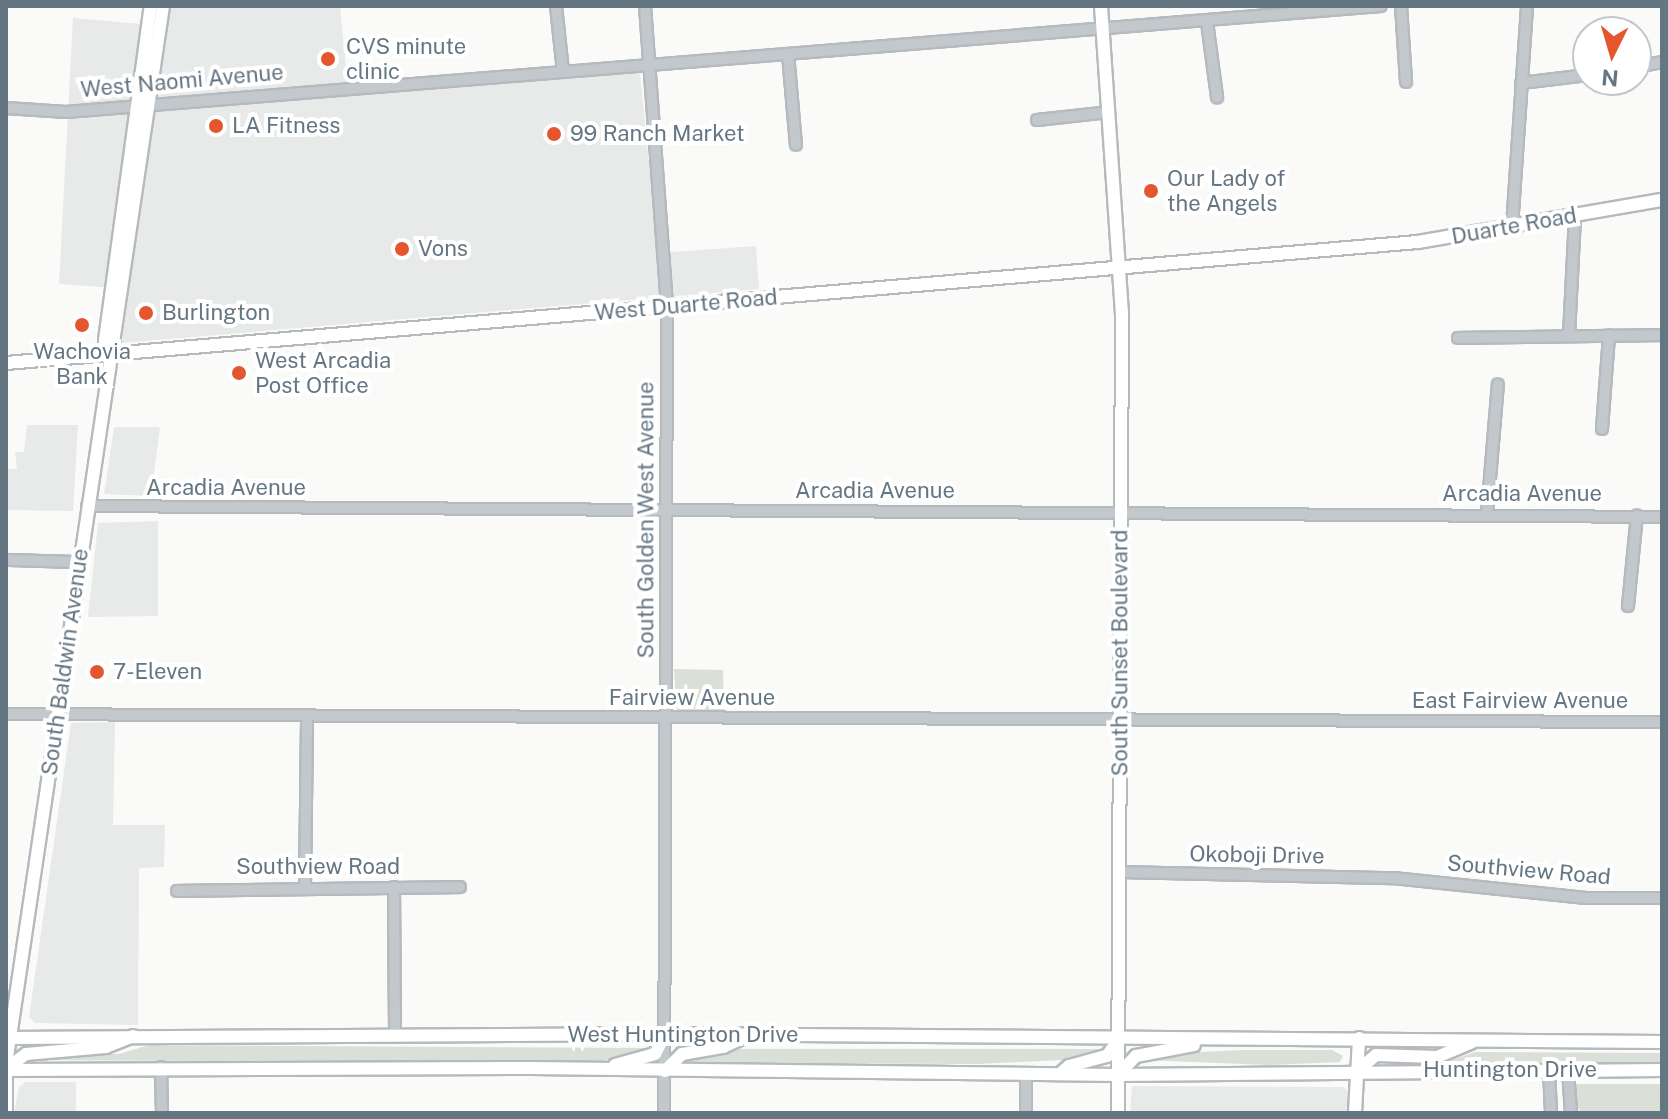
<!DOCTYPE html>
<html>
<head>
<meta charset="utf-8">
<style>
  body { margin:0 }
  #map { position:relative; width:1668px; height:1119px; overflow:hidden; background:#fafaf8; font-family:"Public Sans",sans-serif }
  div>[style] { position:absolute }
  .built>* { inset:0; background:#e8e9e9 }
  .green>* { inset:0; background:#dadfd7 }
  .roads { filter:drop-shadow(2px 0 #b5babe) drop-shadow(-2px 0 #b5babe) drop-shadow(0 2px #b5babe) drop-shadow(0 -2px #b5babe) }
  .minor>* { height:10px; margin:-5px; padding:0 5px; transform-origin:5px; border-radius:5px; background:#c3c8cc }
  .major>* { height:12px; margin:-6px; padding:0 6px; transform-origin:6px; border-radius:6px; background:#fff }
  .dots>* { width:22px; height:22px; translate:-50% -50%; box-sizing:border-box; border:4px solid #fff; border-radius:50% }
  span { translate:-50% -50%; white-space:nowrap; text-align:center; line-height:1.15; -webkit-text-stroke:8px #fff; paint-order:stroke }
  .poi-label { font-size:22px; color:#657683 }
  .left { translate:0 -50%; text-align:left }
  .street-label { font-size:22px; color:#657683 }
  .frame { position:absolute; inset:0; border:8px solid #657683; pointer-events:none }
  .north { position:absolute; left:1572px; top:16px; width:80px; height:80px; box-sizing:border-box; background:#fff; border:2px solid #c1c8cd; border-radius:50%; rotate:185deg; font-size:22px; font-weight:700; line-height:32px; text-align:center; color:#657683 }
  .north::after { content:''; display:block; margin:auto; width:28px; height:36px; background:#e4572e; clip-path:polygon(50% 0,100% 100%,50% 72%,0 100%) }
</style>
</head>
<body>
<div id="map">
  <div class="built">
    <div style="clip-path:polygon(167px 6px,340px 6px,349px 95px,640px 73px,658px 253px,756px 246px,759px 289px,122px 343px,129px 289px,59px 284px,73px 18px,164px 26px)"></div>
    <div style="clip-path:polygon(27px 425px,78px 425px,73px 511px,6px 510px,6px 469px,17px 469px,15px 452px,24px 452px)"></div>
    <div style="clip-path:polygon(114px 427px,160px 427px,151px 496px,104px 494px)"></div>
    <div style="clip-path:polygon(158px 521px,158px 616px,88px 617px,98px 523px)"></div>
    <div style="clip-path:polygon(115px 722px,113px 825px,165px 825px,164px 867px,139px 868px,138px 1025px,35px 1023px,29px 1017px,71px 723px)"></div>
    <div style="clip-path:polygon(25px 1082px,76px 1082px,76px 1113px,14px 1113px,19px 1087px)"></div>
    <div style="clip-path:polygon(1132px 1086px,1343px 1087px,1349px 1092px,1349px 1113px,1130px 1113px)"></div>
  </div>
  <div class="green">
    <div style="clip-path:polygon(674px 669px,723px 670px,724px 712px,677px 711px)"></div>
    <div style="clip-path:polygon(149px 1045px,651px 1048px,653px 1049px,594px 1063px,31px 1060px,50px 1054px,119px 1054px)"></div>
    <div style="clip-path:polygon(739px 1049px,1097px 1049px,1102px 1052px,1081px 1059px,978px 1064px,681px 1063px)"></div>
    <div style="clip-path:polygon(1242px 1050px,1332px 1050px,1343px 1056px,1340px 1062px,1269px 1065px,1142px 1060px,1158px 1054px)"></div>
    <div style="clip-path:polygon(1475px 1052px,1662px 1053px,1662px 1064px,1444px 1063px)"></div>
    <div style="clip-path:polygon(1575px 1084px,1662px 1084px,1662px 1113px,1581px 1113px,1574px 1101px)"></div>
  </div>
  <div class="roads">
    <div class="minor">
      <div style="left:556px;top:6px;width:65px;rotate:83.9deg"></div>
      <div style="left:645px;top:6px;width:302px;rotate:85.8deg"></div>
      <div style="left:667px;top:307px;width:806px;rotate:90.21deg"></div>
      <div style="left:1401px;top:6px;width:76px;rotate:86.2deg"></div>
      <div style="left:1207px;top:22px;width:76px;rotate:82.4deg"></div>
      <div style="left:788px;top:54px;width:91px;rotate:85deg"></div>
      <div style="left:1636px;top:67px;width:26px;rotate:-11deg"></div>
      <div style="left:1521px;top:83px;width:67px;rotate:-6.8deg"></div>
      <div style="left:6px;top:108px;width:60px;rotate:3.8deg"></div>
      <div style="left:66px;top:112px;width:1319px;rotate:-4.61deg"></div>
      <div style="left:1037px;top:120px;width:72px;rotate:-6.3deg"></div>
      <div style="left:1512px;top:227px;width:222px;rotate:-86.1deg"></div>
      <div style="left:1569px;top:335px;width:119px;rotate:-87.1deg"></div>
      <div style="left:1458px;top:338px;width:204px;rotate:-0.8deg"></div>
      <div style="left:1602px;top:429px;width:94px;rotate:-85.7deg"></div>
      <div style="left:87px;top:506px;width:1575px;rotate:0.4deg"></div>
      <div style="left:1487px;top:514px;width:130px;rotate:-85.2deg"></div>
      <div style="left:6px;top:560px;width:73px;rotate:1.6deg"></div>
      <div style="left:1628px;top:606px;width:91px;rotate:-84.4deg"></div>
      <div style="left:6px;top:714px;width:1656px;rotate:0.28deg"></div>
      <div style="left:1120px;top:872px;width:273px;rotate:1.3deg"></div>
      <div style="left:1393px;top:878px;width:194px;rotate:5.9deg"></div>
      <div style="left:1586px;top:898px;width:76px"></div>
      <div style="left:305px;top:886px;width:170px;rotate:-89.3deg"></div>
      <div style="left:394px;top:887px;width:148px;rotate:89.6deg"></div>
      <div style="left:177px;top:891px;width:283px;rotate:-0.8deg"></div>
      <div style="left:161px;top:1067px;width:46px;rotate:88.8deg"></div>
      <div style="left:1549px;top:1070px;width:43px;rotate:87.3deg"></div>
      <div style="left:1568px;top:1070px;width:43px;rotate:86deg"></div>
      <div style="left:1026px;top:1074px;width:39px;rotate:90deg"></div>
    </div>
    <div class="major">
      <div style="left:1101px;top:6px;width:308px;rotate:86.1deg"></div>
      <div style="left:1122px;top:313px;width:800px;rotate:90.29deg"></div>
      <div style="left:108px;top:355px;width:15px;rotate:-101deg"></div>
      <div style="left:105px;top:340px;width:337px;rotate:-82.2deg"></div>
      <div style="left:6px;top:363px;width:1417px;rotate:-4.9deg"></div>
      <div style="left:1418px;top:242px;width:248px;rotate:-9.8deg"></div>
      <div style="left:6px;top:1038px;width:659px;rotate:-0.35deg"></div>
      <div style="left:665px;top:1034px;width:997px;rotate:0.46deg"></div>
      <div style="left:6px;top:1064px;width:1070px;rotate:-81.56deg"></div>
      <div style="left:615px;top:1065px;width:41px;rotate:-15.4deg"></div>
      <div style="left:655px;top:1054px;width:22px;rotate:-63deg"></div>
      <div style="left:6px;top:1069px;width:25px;rotate:-37deg"></div>
      <div style="left:26px;top:1054px;width:80px;rotate:-5deg"></div>
      <div style="left:106px;top:1047px;width:29px;rotate:-22deg"></div>
      <div style="left:6px;top:1070px;width:525px;rotate:-0.22deg"></div>
      <div style="left:531px;top:1068px;width:587px;rotate:0.68deg"></div>
      <div style="left:1118px;top:1075px;width:544px;rotate:-0.53deg"></div>
      <div style="left:665px;top:1071px;width:24px;rotate:-45deg"></div>
      <div style="left:682px;top:1054px;width:42px;rotate:-9.7deg"></div>
      <div style="left:723px;top:1047px;width:23px;rotate:-25deg"></div>
      <div style="left:1357px;top:1071px;width:25px;rotate:-40deg"></div>
      <div style="left:1376px;top:1055px;width:61px;rotate:1.9deg"></div>
      <div style="left:1437px;top:1057px;width:38px;rotate:-23deg"></div>
      <div style="left:6px;top:1073px;width:40px;rotate:90deg"></div>
      <div style="left:1060px;top:1074px;width:12px;rotate:-42deg"></div>
      <div style="left:1069px;top:1066px;width:39px;rotate:-15deg"></div>
      <div style="left:1107px;top:1056px;width:19px;rotate:-55deg"></div>
      <div style="left:1118px;top:1075px;width:26px;rotate:-47deg"></div>
      <div style="left:1136px;top:1056px;width:59px;rotate:-10.7deg"></div>
      <div style="left:1355px;top:1113px;width:75px;rotate:-86.9deg"></div>
    </div>
  </div>
  <div class="dots">
    <div style="left:328px;top:59px;background:#e4572e"></div>
    <div style="left:216px;top:126px;background:#e4572e"></div>
    <div style="left:554px;top:134px;background:#e4572e"></div>
    <div style="left:1151px;top:191px;background:#e4572e"></div>
    <div style="left:402px;top:249px;background:#e4572e"></div>
    <div style="left:146px;top:313px;background:#e4572e"></div>
    <div style="left:82px;top:325px;background:#e4572e"></div>
    <div style="left:239px;top:373px;background:#e4572e"></div>
    <div style="left:97px;top:672px;background:#e4572e"></div>
  </div>
  <div class="poi-label">
    <span class="left" style="left:346px;top:59px">CVS minute<br>clinic</span>
    <span class="left" style="left:232px;top:126px">LA Fitness</span>
    <span class="left" style="left:570px;top:134px">99 Ranch Market</span>
    <span class="left" style="left:1167px;top:191px">Our Lady of<br>the Angels</span>
    <span class="left" style="left:418px;top:249px">Vons</span>
    <span class="left" style="left:162px;top:313px">Burlington</span>
    <span style="left:82px;top:364px">Wachovia<br>Bank</span>
    <span class="left" style="left:255px;top:373px">West Arcadia<br>Post Office</span>
    <span class="left" style="left:113px;top:672px">7-Eleven</span>
  </div>
  <div class="street-label">
    <span style="left:182px;top:81px;rotate:-5deg">West Naomi Avenue</span>
    <span style="left:1514px;top:226px;rotate:-10deg">Duarte Road</span>
    <span style="left:686px;top:305px;rotate:-5deg">West Duarte Road</span>
    <span style="left:226px;top:488px">Arcadia Avenue</span>
    <span style="left:875px;top:491px">Arcadia Avenue</span>
    <span style="left:1522px;top:494px">Arcadia Avenue</span>
    <span style="left:646px;top:520px;rotate:-90deg">South Golden West Avenue</span>
    <span style="left:1120px;top:653px;rotate:-90deg">South Sunset Boulevard</span>
    <span style="left:65px;top:662px;rotate:-82deg">South Baldwin Avenue</span>
    <span style="left:692px;top:698px">Fairview Avenue</span>
    <span style="left:1520px;top:701px">East Fairview Avenue</span>
    <span style="left:1257px;top:855px;rotate:1deg">Okoboji Drive</span>
    <span style="left:318px;top:867px">Southview Road</span>
    <span style="left:1529px;top:870px;rotate:5deg">Southview Road</span>
    <span style="left:683px;top:1035px">West Huntington Drive</span>
    <span style="left:1510px;top:1070px">Huntington Drive</span>
  </div>
  <div class="frame"></div>
  <div class="north">N</div>
</div>
</body>
</html>
